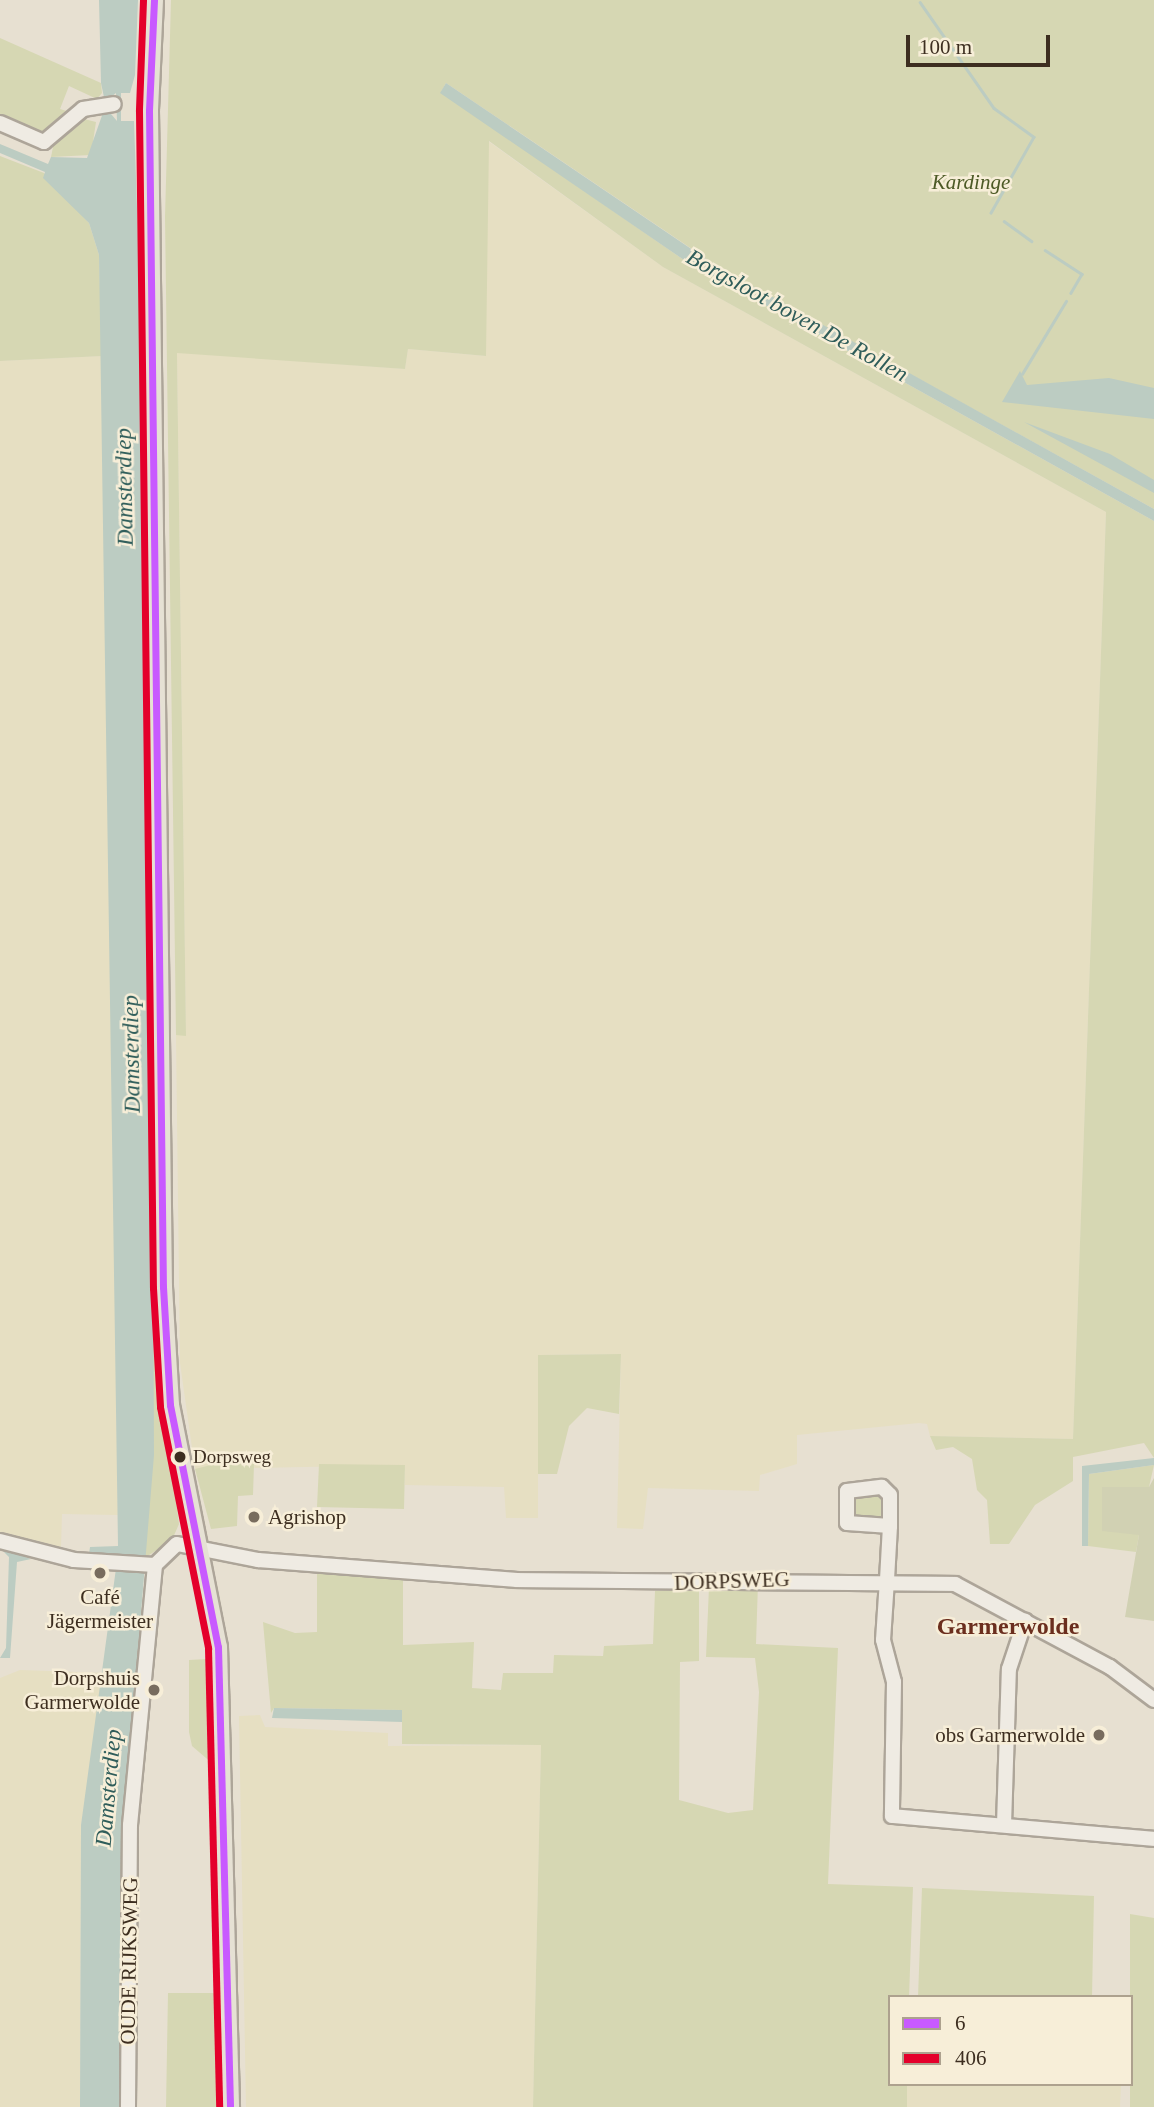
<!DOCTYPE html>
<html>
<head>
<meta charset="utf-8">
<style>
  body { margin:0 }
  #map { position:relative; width:1154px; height:2107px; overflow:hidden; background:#e7e0d1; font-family:"Times New Roman",serif }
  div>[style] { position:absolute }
  .farmland>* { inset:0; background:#e6dfc2 }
  .green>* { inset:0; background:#d6d7b3 }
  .cemetery>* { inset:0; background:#d1d1b3 }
  .water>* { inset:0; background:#bcccc2 }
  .stream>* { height:2.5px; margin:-1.25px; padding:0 1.25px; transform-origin:1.25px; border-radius:1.25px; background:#bcccc2 }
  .roads { filter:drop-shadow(2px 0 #ada599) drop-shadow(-2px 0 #ada599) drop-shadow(0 2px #ada599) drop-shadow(0 -2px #ada599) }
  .minor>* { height:14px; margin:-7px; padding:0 7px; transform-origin:7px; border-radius:7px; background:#efebe3 }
  .major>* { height:18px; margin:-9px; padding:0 9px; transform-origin:9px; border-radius:9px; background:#e6e1d4 }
  .bus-1>* { height:7px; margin:-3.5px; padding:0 3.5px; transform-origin:3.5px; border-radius:3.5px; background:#c85aff }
  .bus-2>* { height:7px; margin:-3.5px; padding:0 3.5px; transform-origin:3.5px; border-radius:3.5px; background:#e4002b }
  .dots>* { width:19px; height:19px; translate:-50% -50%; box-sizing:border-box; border:4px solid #f7eed8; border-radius:50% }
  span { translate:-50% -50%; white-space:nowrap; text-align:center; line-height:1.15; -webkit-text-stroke:5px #f7eed8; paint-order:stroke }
  .bus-label { font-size:19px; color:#3d2e20 }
  .left { translate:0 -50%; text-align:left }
  .park-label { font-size:21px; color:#4d5a26; font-style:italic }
  .poi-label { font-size:21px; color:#3d2e20 }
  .right { translate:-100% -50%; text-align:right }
  .street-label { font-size:21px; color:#3d2e20 }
  .water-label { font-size:23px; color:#2f5d5a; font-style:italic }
  .quarter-label { font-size:24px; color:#6b2e1e; font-weight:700 }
  .legend { position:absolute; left:888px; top:1995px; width:245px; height:91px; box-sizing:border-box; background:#f7eed8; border:2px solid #ada18e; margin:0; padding:9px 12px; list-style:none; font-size:21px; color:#3d2e20 }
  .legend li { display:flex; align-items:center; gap:14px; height:35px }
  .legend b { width:35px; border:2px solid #ada18e }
  .scale { position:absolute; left:906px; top:35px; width:144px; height:32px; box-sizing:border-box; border:4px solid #3d2e20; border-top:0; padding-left:9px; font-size:21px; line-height:24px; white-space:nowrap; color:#3d2e20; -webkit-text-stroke:5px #f7eed8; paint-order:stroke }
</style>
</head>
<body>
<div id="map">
  <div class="farmland">
    <div style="clip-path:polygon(488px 141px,663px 267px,1106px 512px,1073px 1439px,930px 1436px,927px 1424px,919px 1423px,797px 1435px,797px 1464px,760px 1475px,759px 1491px,648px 1488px,643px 1529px,617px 1528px,621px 1354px,538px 1355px,538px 1518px,506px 1518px,504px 1487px,405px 1485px,405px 1465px,195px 1469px,180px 1363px,176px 1035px,186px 1035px,177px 352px,405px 369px,408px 349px,485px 356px)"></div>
    <div style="clip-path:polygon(102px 356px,118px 1515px,62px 1514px,61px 1547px,0 1532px,0 361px)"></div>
    <div style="clip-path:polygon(20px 1670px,106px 1673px,81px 1825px,80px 2107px,0 2107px,0 1678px)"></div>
    <div style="clip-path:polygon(260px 1715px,265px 1727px,388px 1733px,388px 1746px,541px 1745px,533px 2107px,246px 2107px,239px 1716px)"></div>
    <div style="clip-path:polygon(907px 2084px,1121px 2084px,1120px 2107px,907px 2107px)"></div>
  </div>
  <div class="green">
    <div style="clip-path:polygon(171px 0,1154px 0,1154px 509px,726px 272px,446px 83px,441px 92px,684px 260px,1154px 521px,1154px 1458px,1144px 1443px,1073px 1457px,1073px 1481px,1035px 1505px,1009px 1544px,990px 1544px,987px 1500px,977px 1490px,972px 1459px,953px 1447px,936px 1450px,930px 1436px,1073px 1439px,1106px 512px,663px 267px,489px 141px,486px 356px,408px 349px,405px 369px,177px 353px,186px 1036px,176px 1035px,165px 217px)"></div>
    <div style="clip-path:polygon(0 38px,101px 83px,102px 93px,97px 99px,69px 86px,60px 109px,70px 112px,41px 136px,0 120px)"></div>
    <div style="clip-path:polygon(80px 118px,96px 122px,91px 155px,51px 157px,54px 142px)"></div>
    <div style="clip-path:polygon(0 156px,44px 173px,89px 223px,99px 255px,102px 356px,0 361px)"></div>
    <div style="clip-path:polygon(154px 1326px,179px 1524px,172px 1540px,140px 1561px)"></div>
    <div style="clip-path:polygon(621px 1354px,619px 1414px,587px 1408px,569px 1426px,557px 1474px,538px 1474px,538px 1355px)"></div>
    <div style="clip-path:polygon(215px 1464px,254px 1464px,253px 1495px,238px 1496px,237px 1526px,211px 1529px,195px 1469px)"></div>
    <div style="clip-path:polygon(319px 1464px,405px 1465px,404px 1509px,317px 1507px)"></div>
    <div style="clip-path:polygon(1154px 1465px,1149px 1487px,1103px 1487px,1139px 1535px,1136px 1552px,1088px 1546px,1089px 1474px)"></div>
    <div style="clip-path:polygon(885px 1493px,885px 1522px,851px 1523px,849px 1495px)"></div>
    <div style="clip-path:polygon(317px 1571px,403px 1580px,403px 1645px,474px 1642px,472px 1688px,501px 1690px,503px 1673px,553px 1673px,554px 1655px,603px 1656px,604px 1646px,653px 1644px,655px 1591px,699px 1588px,699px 1661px,680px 1662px,679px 1800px,728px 1813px,753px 1810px,759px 1692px,755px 1658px,706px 1657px,709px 1587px,758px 1583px,756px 1644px,838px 1648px,828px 1884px,913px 1887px,909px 1997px,890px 1997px,890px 2084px,907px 2084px,907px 2107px,533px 2107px,541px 1745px,402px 1744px,402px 1710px,274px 1708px,271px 1713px,263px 1622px,295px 1633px,317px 1632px)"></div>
    <div style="clip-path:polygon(207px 1659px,209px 1682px,213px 1764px,192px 1746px,189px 1732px,189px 1660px)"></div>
    <div style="clip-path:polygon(922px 1888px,1094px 1896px,1092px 1997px,918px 1997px)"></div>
    <div style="clip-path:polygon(1130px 1914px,1154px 1918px,1154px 2107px,1130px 2107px)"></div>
    <div style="clip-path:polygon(168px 1993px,217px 1993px,219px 2107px,166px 2107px)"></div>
  </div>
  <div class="cemetery">
    <div style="clip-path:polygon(1154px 1478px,1154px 1621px,1125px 1617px,1139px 1535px,1102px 1531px,1102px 1487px,1149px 1487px)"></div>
  </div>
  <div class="water">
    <div style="clip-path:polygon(99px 0,138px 0,135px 75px,130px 93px,121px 93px,121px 121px,134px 121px,142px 353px,153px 1212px,154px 1455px,122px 1844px,124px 2107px,80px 2107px,81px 1825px,117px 1561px,89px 1554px,90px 1547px,118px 1546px,99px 255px,89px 223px,43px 178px,45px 172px,0 153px,0 144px,48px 164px,51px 157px,87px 158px,105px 107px,117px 121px,116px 93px,105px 102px,101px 83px)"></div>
    <div style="clip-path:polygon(446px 83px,715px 265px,1154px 509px,1154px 521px,684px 260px,440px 93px)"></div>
    <div style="clip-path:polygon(1020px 371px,1027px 385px,1109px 378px,1154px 388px,1154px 419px,1002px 402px)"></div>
    <div style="clip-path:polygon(1024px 422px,1110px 454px,1154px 480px,1154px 493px)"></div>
    <div style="clip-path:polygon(1154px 1458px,1154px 1465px,1089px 1474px,1088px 1546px,1082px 1546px,1082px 1466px)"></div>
    <div style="clip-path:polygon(0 1548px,31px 1559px,17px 1562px,10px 1658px,0 1658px,6px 1648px,9px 1557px)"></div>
    <div style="clip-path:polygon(274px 1708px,402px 1710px,402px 1722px,272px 1718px)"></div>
  </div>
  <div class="stream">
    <div style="left:920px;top:2px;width:129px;rotate:55.1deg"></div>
    <div style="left:994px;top:108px;width:49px;rotate:35.9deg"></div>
    <div style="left:1034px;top:137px;width:87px;rotate:119.5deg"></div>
    <div style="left:1004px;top:221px;width:34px;rotate:36deg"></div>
    <div style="left:1045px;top:250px;width:44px;rotate:33deg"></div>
    <div style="left:1082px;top:274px;width:22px;rotate:120deg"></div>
    <div style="left:1022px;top:374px;width:85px;rotate:-58.9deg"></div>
  </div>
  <div class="roads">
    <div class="minor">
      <div style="left:0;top:123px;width:48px;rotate:23.4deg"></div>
      <div style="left:44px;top:142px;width:51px;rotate:-40.2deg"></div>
      <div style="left:83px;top:109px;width:31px;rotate:-9deg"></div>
      <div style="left:890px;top:1526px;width:43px;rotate:-176deg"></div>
      <div style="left:847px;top:1523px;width:32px;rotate:-90deg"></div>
      <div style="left:847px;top:1491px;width:35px;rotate:-7deg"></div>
      <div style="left:882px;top:1487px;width:11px;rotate:45deg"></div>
      <div style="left:890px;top:1495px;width:31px;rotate:90deg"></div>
      <div style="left:890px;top:1526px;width:54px;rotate:93.2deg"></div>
      <div style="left:887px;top:1580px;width:60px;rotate:93.8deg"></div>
      <div style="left:883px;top:1640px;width:43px;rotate:75.3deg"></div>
      <div style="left:894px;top:1682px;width:134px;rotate:90.9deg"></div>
      <div style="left:892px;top:1816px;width:263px;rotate:5deg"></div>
      <div style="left:0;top:1541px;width:76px;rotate:14.4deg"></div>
      <div style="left:74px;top:1560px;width:81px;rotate:3.5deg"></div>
      <div style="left:1004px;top:1825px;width:156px;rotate:-88.2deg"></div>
      <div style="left:1009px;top:1669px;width:51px;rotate:-71.6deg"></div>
      <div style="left:128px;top:2107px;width:282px;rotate:-89.6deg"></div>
      <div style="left:130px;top:1825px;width:261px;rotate:-84.5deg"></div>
      <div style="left:155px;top:1565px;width:30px;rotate:-44deg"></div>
      <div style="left:177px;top:1544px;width:83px;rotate:11.2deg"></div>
      <div style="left:258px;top:1560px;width:260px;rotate:4.4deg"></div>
      <div style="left:517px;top:1580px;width:438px;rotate:0.5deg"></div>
      <div style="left:955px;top:1584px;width:176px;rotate:28.2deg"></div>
      <div style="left:1110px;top:1667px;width:55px;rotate:36.9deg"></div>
    </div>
    <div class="major">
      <div style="left:154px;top:0;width:111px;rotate:92.6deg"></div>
      <div style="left:149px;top:111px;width:1176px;rotate:89.32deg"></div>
      <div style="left:163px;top:1287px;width:118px;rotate:86.6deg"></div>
      <div style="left:170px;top:1405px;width:247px;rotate:78.8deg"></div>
      <div style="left:218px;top:1647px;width:460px;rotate:88.5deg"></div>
    </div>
  </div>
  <div class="bus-1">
    <div style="left:154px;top:0;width:111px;rotate:92.6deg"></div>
    <div style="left:149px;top:111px;width:1176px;rotate:89.32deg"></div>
    <div style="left:163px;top:1287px;width:118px;rotate:86.6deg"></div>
    <div style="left:170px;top:1405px;width:247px;rotate:78.8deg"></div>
    <div style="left:218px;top:1647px;width:460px;rotate:88.5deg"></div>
  </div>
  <div class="bus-2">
    <div style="left:143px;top:0;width:111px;rotate:92.1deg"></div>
    <div style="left:139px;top:111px;width:1177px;rotate:89.32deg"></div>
    <div style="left:153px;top:1288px;width:119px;rotate:86.6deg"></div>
    <div style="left:160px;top:1407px;width:246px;rotate:78.7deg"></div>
    <div style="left:208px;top:1648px;width:459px;rotate:88.6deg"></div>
  </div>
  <div class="dots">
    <div style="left:180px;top:1457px;background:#3d2e20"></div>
    <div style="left:254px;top:1517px;background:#786c5e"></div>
    <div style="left:100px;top:1573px;background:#786c5e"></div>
    <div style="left:154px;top:1690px;background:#786c5e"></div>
    <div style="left:1099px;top:1735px;background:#786c5e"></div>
  </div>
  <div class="bus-label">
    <span class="left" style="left:193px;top:1457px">Dorpsweg</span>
  </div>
  <div class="park-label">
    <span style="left:971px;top:182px">Kardinge</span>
  </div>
  <div class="poi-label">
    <span class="left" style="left:268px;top:1517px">Agrishop</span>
    <span style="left:100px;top:1609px">Café<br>Jägermeister</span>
    <span class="right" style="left:140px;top:1690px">Dorpshuis<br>Garmerwolde</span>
    <span class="right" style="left:1085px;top:1735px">obs Garmerwolde</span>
  </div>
  <div class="street-label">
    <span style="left:732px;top:1581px;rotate:-2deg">DORPSWEG</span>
    <span style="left:129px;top:1961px;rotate:-89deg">OUDE RIJKSWEG</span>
  </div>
  <div class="water-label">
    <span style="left:797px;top:316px;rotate:29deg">Borgsloot boven De Rollen</span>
    <span style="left:125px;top:487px;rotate:-91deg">Damsterdiep</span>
    <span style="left:132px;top:1054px;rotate:-91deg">Damsterdiep</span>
    <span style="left:109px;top:1788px;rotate:-85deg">Damsterdiep</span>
  </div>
  <div class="quarter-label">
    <span style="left:1008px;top:1627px">Garmerwolde</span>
  </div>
  <ul class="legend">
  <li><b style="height:9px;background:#c85aff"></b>6</li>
  <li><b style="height:9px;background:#e4002b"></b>406</li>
  </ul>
  <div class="scale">100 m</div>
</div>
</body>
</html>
